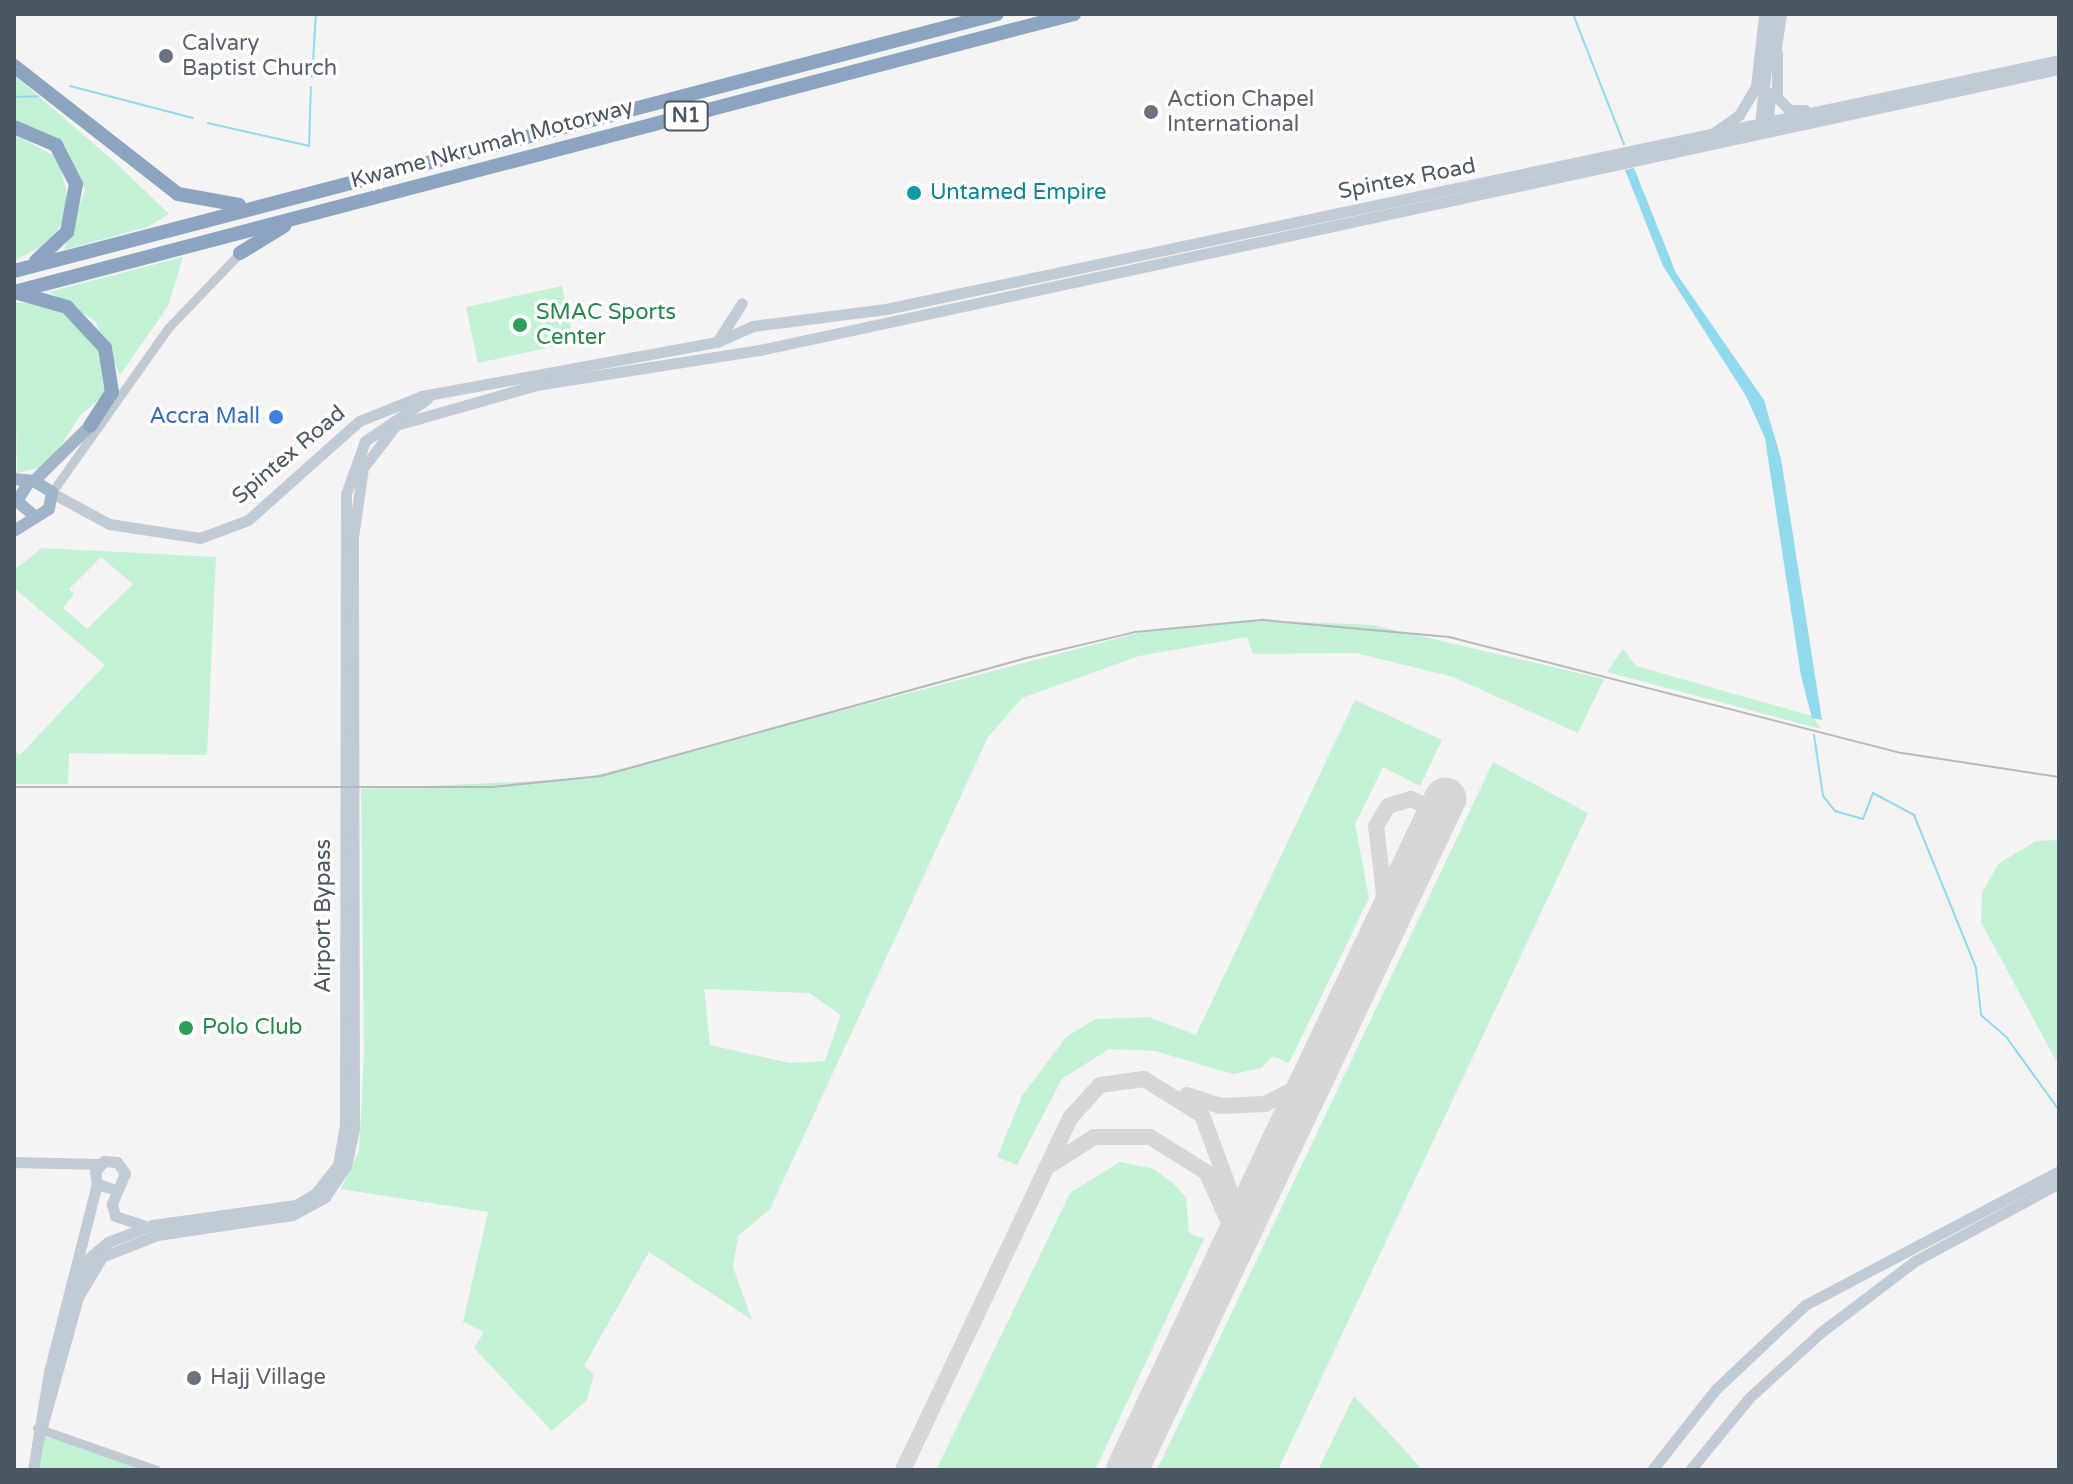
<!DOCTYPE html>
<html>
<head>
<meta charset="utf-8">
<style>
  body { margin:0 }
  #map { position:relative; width:2073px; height:1484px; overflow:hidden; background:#f5f3f3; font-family:"Varela Round",sans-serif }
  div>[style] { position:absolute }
  .green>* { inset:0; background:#c3f1d5 }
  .water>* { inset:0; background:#90daee }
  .stream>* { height:2px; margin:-1px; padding:0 1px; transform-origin:1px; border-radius:1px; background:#90daee }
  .taxiway>* { height:16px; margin:-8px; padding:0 8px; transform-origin:8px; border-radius:8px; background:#d5d6d8 }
  .runway>* { height:42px; margin:-21px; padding:0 21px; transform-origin:21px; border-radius:21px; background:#d5d6d8 }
  .tertiary>* { height:9px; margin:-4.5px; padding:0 4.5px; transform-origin:4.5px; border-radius:4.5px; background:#c1cad2 }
  .secondary>* { height:11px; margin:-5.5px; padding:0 5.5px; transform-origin:5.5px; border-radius:5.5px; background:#c1cbd6 }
  .trunk>* { height:12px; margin:-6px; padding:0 6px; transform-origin:6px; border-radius:6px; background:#9fb4c9 }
  .motorway>* { height:14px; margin:-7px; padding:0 7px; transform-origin:7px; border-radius:7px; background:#8ba5c1 }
  .rail>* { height:2px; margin:-1px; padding:0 1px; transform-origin:1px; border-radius:1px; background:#b5b8bd }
  .dots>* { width:22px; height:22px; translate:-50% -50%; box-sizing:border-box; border:4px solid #fff; border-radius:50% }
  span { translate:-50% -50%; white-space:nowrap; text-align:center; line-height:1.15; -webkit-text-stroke:7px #fff; paint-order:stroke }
  .shield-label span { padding:2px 6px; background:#fff; border:2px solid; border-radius:6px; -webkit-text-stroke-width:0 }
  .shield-label { font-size:20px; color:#4a5661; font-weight:700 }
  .worship-label { font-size:22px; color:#5b616d }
  .left { translate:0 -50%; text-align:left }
  .street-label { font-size:22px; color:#4a5661 }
  .culture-label { font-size:22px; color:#0d838f }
  .leisure-label { font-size:22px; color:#27864d }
  .shop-label { font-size:22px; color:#366cbe }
  .right { translate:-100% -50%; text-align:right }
  .frame { position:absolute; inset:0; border:16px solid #4a5661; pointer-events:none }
</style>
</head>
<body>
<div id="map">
  <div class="green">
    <div style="clip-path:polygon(14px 75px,117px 164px,169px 214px,147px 227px,64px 250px,85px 189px,62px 143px,14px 119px)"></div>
    <div style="clip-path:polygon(14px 134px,58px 158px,70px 206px,53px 240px,14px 261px)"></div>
    <div style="clip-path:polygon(183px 257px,168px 306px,120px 375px,95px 321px,49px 292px)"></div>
    <div style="clip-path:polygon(562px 286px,574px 342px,478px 363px,466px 307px)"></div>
    <div style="clip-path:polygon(14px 303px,41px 303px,82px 323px,99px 345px,107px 392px,80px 416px,47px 466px,17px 473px)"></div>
    <div style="clip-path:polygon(evenodd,42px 548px,216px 557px,207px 755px,69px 753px,68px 784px,14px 784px,14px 751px,20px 755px,105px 665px,14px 588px,14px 570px,42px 548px,101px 557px,133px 584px,87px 629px,63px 608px,74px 594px,69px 589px,101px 557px)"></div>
    <div style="clip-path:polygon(evenodd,1259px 620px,1373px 625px,1604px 679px,1578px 733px,1453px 677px,1356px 653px,1253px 654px,1247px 637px,1139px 656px,1022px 698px,988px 737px,770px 1209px,738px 1236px,733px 1267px,752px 1320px,649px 1252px,584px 1366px,594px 1374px,587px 1400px,552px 1431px,474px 1348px,484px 1332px,463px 1322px,488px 1212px,341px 1189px,359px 1151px,364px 1054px,361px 789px,582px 779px,1142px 632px,1259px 620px,704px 989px,809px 993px,841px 1015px,825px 1061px,789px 1063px,710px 1045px,704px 989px)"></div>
    <div style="clip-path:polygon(1623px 649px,1636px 666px,1812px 716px,1821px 729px,1607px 672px)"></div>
    <div style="clip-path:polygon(1355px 700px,1442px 740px,1420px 786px,1383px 767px,1355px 824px,1369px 898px,1289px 1063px,1273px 1056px,1261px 1068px,1233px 1074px,1155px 1051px,1109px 1049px,1062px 1079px,1017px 1165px,997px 1157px,1022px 1096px,1066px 1037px,1096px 1019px,1149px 1017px,1196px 1035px)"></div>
    <div style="clip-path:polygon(1493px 762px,1588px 813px,1278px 1470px,1157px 1470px)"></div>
    <div style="clip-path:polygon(2059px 840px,2059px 1066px,1981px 922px,1982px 893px,1998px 864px,2036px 841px)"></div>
    <div style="clip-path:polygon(1120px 1162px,1154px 1169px,1174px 1184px,1186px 1198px,1189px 1233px,1204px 1239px,1095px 1470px,936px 1470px,1070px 1193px)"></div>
    <div style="clip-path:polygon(1354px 1396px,1405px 1450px,1422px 1470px,1318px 1470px)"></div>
    <div style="clip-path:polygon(45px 1437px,146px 1464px,160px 1470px,39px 1470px)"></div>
  </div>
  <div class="water">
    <div style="clip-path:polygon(1634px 168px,1676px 273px,1764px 400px,1781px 459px,1822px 720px,1812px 718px,1801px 676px,1765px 438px,1746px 396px,1663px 266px,1625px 170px)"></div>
  </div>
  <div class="stream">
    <div style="left:1573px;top:14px;width:140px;rotate:68.6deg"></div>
    <div style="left:312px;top:77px;width:63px;rotate:-86.4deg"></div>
    <div style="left:70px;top:86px;width:127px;rotate:14.6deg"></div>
    <div style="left:14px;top:97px;width:24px;rotate:-2deg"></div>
    <div style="left:208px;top:123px;width:104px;rotate:12.8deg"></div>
    <div style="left:309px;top:146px;width:59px;rotate:-88.1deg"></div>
    <div style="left:1814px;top:735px;width:62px;rotate:81.6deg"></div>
    <div style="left:1823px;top:796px;width:19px;rotate:51deg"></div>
    <div style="left:1835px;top:811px;width:29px;rotate:16deg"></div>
    <div style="left:1863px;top:819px;width:28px;rotate:-69deg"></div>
    <div style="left:1873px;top:793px;width:47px;rotate:28.2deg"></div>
    <div style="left:1914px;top:815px;width:165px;rotate:67.9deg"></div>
    <div style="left:1976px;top:968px;width:47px;rotate:83.9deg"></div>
    <div style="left:1981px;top:1015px;width:35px;rotate:41deg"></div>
    <div style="left:2007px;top:1038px;width:89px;rotate:54.2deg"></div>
  </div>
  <div class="taxiway">
    <div style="left:1378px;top:940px;width:47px;rotate:-82.7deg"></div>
    <div style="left:1384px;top:893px;width:67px;rotate:-96.8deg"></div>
    <div style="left:1376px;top:826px;width:23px;rotate:-59deg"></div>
    <div style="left:1388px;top:806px;width:24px;rotate:-17deg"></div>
    <div style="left:1411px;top:799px;width:27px;rotate:24deg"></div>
    <div style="left:1436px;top:810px;width:27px;rotate:77deg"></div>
    <div style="left:1442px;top:836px;width:63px;rotate:128deg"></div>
    <div style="left:1187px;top:1095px;width:35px;rotate:18deg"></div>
    <div style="left:1220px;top:1106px;width:45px;rotate:-2.5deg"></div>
    <div style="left:1265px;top:1104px;width:35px;rotate:-27deg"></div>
    <div style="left:1296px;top:1088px;width:43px;rotate:-50.7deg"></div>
    <div style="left:1052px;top:1164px;width:50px;rotate:-32.7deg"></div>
    <div style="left:1094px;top:1137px;width:56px"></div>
    <div style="left:1150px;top:1137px;width:66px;rotate:32deg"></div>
    <div style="left:1206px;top:1172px;width:51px;rotate:65.5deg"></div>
    <div style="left:1219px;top:1275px;width:35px;rotate:-77deg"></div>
    <div style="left:903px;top:1470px;width:390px;rotate:-64.6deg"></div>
    <div style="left:1070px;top:1118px;width:45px;rotate:-47.7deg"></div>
    <div style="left:1100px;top:1085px;width:44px;rotate:-7.8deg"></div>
    <div style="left:1144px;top:1079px;width:68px;rotate:31.8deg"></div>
    <div style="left:1202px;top:1115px;width:86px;rotate:69.7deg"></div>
    <div style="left:1232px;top:1196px;width:54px;rotate:96.3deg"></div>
  </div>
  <div class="runway">
    <div style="left:1127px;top:1470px;width:743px;rotate:-64.64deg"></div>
  </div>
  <div class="tertiary">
    <div style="left:52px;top:492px;width:202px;rotate:-54.7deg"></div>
    <div style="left:169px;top:327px;width:103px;rotate:-46.2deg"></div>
    <div style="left:37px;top:1428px;width:127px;rotate:19.3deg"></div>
  </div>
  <div class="secondary">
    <div style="left:1777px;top:53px;width:44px;rotate:90deg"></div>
    <div style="left:1777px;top:97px;width:18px;rotate:47deg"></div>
    <div style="left:1789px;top:110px;width:16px"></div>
    <div style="left:1774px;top:60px;width:47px;rotate:-81.3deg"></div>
    <div style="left:1767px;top:131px;width:38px;rotate:-85deg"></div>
    <div style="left:1715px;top:132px;width:29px;rotate:-35deg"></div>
    <div style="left:1739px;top:115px;width:33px;rotate:-59deg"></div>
    <div style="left:1756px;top:87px;width:73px;rotate:-83.7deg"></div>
    <div style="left:1759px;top:133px;width:120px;rotate:-83.8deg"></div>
    <div style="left:717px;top:342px;width:46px;rotate:-57.3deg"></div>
    <div style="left:52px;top:493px;width:65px;rotate:28.5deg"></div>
    <div style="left:109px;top:524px;width:92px;rotate:8.7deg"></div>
    <div style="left:200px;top:538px;width:51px;rotate:-20.6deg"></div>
    <div style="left:248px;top:520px;width:149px;rotate:-41.7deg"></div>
    <div style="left:359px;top:421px;width:68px;rotate:-21.6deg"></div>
    <div style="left:422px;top:396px;width:300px;rotate:-10.4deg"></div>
    <div style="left:717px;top:342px;width:39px;rotate:-24deg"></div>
    <div style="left:753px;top:326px;width:134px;rotate:-7.3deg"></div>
    <div style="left:886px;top:309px;width:1199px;rotate:-11.98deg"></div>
    <div style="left:14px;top:1162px;width:85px;rotate:1.3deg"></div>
    <div style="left:116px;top:1190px;width:20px;rotate:-162deg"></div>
    <div style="left:97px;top:1184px;width:12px;rotate:-99deg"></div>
    <div style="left:95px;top:1172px;width:14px;rotate:-51deg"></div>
    <div style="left:104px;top:1161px;width:13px;rotate:4deg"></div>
    <div style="left:117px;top:1162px;width:14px;rotate:54deg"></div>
    <div style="left:125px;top:1173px;width:34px;rotate:113deg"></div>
    <div style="left:112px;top:1204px;width:12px;rotate:76deg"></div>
    <div style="left:115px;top:1216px;width:29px;rotate:18deg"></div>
    <div style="left:70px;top:1293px;width:41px;rotate:-60.9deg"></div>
    <div style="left:90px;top:1257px;width:23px;rotate:-40deg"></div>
    <div style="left:108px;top:1242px;width:47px;rotate:-21.1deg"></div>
    <div style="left:152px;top:1225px;width:145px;rotate:-7.9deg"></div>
    <div style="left:296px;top:1205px;width:23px;rotate:-31deg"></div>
    <div style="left:316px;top:1193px;width:36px;rotate:-52deg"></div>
    <div style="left:338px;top:1165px;width:41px;rotate:-80.1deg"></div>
    <div style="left:345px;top:1125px;width:631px;rotate:-89.91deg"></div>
    <div style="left:346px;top:494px;width:56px;rotate:-70.3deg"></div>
    <div style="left:365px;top:441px;width:75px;rotate:-34.1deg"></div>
    <div style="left:37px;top:1445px;width:154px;rotate:-74.5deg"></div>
    <div style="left:78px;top:1297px;width:47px;rotate:-59deg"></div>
    <div style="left:102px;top:1257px;width:59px;rotate:-21.8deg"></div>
    <div style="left:157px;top:1235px;width:137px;rotate:-8.4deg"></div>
    <div style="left:293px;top:1215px;width:37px;rotate:-29deg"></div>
    <div style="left:325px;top:1197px;width:37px;rotate:-56deg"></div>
    <div style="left:346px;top:1166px;width:39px;rotate:-78deg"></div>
    <div style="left:354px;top:1128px;width:591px;rotate:-90.1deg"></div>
    <div style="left:353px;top:537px;width:70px;rotate:-81.8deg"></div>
    <div style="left:363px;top:468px;width:54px;rotate:-52.5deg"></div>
    <div style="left:396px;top:425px;width:146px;rotate:-15.9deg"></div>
    <div style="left:536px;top:385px;width:227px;rotate:-8.9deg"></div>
    <div style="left:760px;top:350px;width:1329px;rotate:-12.21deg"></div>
    <div style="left:33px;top:1470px;width:99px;rotate:-80.7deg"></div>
    <div style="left:49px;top:1372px;width:194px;rotate:-75.7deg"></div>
    <div style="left:1652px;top:1470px;width:103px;rotate:-51.7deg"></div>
    <div style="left:1716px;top:1389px;width:122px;rotate:-43.3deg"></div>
    <div style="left:1805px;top:1305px;width:287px;rotate:-27.8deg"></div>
    <div style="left:1690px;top:1470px;width:94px;rotate:-50.6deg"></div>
    <div style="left:1750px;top:1397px;width:95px;rotate:-42.4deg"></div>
    <div style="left:1820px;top:1333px;width:119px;rotate:-37.2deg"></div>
    <div style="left:1915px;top:1261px;width:164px;rotate:-28.4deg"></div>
  </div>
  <div class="trunk">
    <div style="left:14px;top:479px;width:20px;rotate:6deg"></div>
    <div style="left:34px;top:481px;width:78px;rotate:-44.5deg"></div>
    <div style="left:29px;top:482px;width:22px;rotate:122deg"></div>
    <div style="left:17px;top:501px;width:23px;rotate:41deg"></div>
    <div style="left:14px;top:531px;width:41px;rotate:-32.2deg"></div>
    <div style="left:49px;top:509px;width:17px;rotate:-80deg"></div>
    <div style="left:52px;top:492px;width:21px;rotate:-149deg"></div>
  </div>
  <div class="motorway">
    <div style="left:14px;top:66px;width:208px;rotate:38deg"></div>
    <div style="left:178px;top:194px;width:62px;rotate:10.2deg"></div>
    <div style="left:14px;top:127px;width:46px;rotate:23.2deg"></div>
    <div style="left:56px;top:145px;width:44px;rotate:62.9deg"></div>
    <div style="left:76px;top:184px;width:49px;rotate:100.6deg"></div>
    <div style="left:67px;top:232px;width:42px;rotate:136.9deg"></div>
    <div style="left:240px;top:253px;width:52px;rotate:-31.5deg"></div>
    <div style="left:14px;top:271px;width:1016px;rotate:-14.65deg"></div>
    <div style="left:14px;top:292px;width:1096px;rotate:-14.7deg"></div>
    <div style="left:18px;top:293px;width:51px;rotate:15.9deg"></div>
    <div style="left:67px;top:307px;width:56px;rotate:47.2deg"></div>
    <div style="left:105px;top:348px;width:45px;rotate:81deg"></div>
    <div style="left:112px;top:392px;width:40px;rotate:122.9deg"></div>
  </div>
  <div class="rail">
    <div style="left:14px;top:787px;width:478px"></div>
    <div style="left:492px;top:787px;width:110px;rotate:-5.8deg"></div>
    <div style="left:601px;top:776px;width:437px;rotate:-15.5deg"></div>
    <div style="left:1022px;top:659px;width:116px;rotate:-13.4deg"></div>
    <div style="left:1135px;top:632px;width:129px;rotate:-5.4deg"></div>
    <div style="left:1263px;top:620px;width:187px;rotate:5.2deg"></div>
    <div style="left:1449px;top:637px;width:468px;rotate:14.4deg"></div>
    <div style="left:1902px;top:753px;width:159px;rotate:8.7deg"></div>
  </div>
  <div class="dots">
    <div style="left:166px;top:56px;background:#6b7280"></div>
    <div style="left:1151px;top:112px;background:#6b7280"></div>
    <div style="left:914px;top:193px;background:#0f9aa8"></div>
    <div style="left:520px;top:325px;background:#2e9e5b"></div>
    <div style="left:276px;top:417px;background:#3f7fe0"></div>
    <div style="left:186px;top:1028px;background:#2e9e5b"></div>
    <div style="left:194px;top:1378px;background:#6b7280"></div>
  </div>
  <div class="shield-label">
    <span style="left:686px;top:116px">N1</span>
  </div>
  <div class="worship-label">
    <span class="left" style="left:182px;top:56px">Calvary<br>Baptist Church</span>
    <span class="left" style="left:1167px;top:112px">Action Chapel<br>International</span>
    <span class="left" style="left:210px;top:1378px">Hajj Village</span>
  </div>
  <div class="street-label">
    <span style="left:492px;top:144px;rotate:-15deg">Kwame Nkrumah Motorway</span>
    <span style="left:1407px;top:179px;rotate:-11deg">Spintex Road</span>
    <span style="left:289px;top:455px;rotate:-40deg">Spintex Road</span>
    <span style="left:324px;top:916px;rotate:-90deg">Airport Bypass</span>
  </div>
  <div class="culture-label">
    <span class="left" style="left:930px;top:193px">Untamed Empire</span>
  </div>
  <div class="leisure-label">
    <span class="left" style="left:536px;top:325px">SMAC Sports<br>Center</span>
    <span class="left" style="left:202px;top:1028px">Polo Club</span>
  </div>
  <div class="shop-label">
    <span class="right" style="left:260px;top:417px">Accra Mall</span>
  </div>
  <div class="frame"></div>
</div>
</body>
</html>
